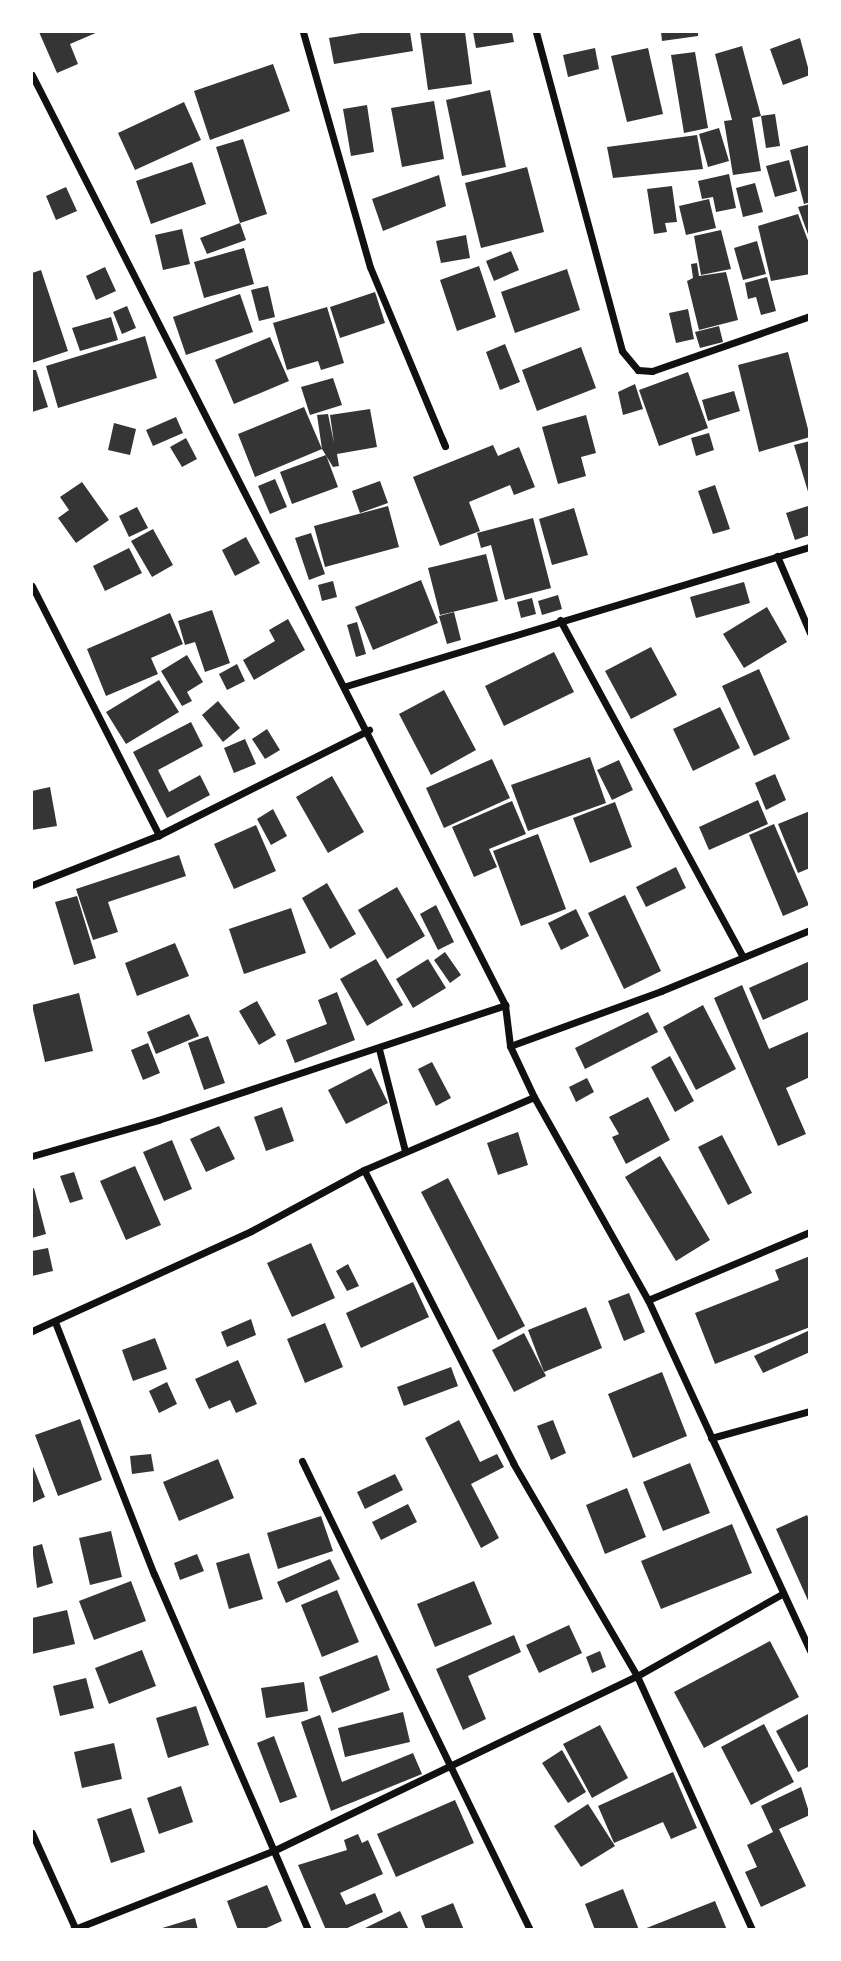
<!DOCTYPE html>
<html>
<head>
<meta charset="utf-8">
<style>
  body { margin:0 }
  #map { position:relative; width:841px; height:1961px; overflow:hidden; background:#fff; font-family:Overpass,sans-serif }
  div>[style] { position:absolute }
  .building>* { inset:0; background:#353535 }
  .minor>* { height:7px; margin:-3.5px; padding:0 3.5px; transform-origin:3.5px; border-radius:3.5px; background:#111 }
  span { translate:-50% -50%; white-space:nowrap; text-align:center; line-height:1.15; -webkit-text-stroke:7px #fff; paint-order:stroke }
  .frame { position:absolute; inset:0; border:33px solid #fff; pointer-events:none }
</style>
</head>
<body>
<div id="map">
  <div class="building">
    <div style="clip-path:polygon(39px 32px,98px 32px,70px 44px,78px 64px,57px 73px)"></div>
    <div style="clip-path:polygon(367px 32px,410px 32px,413px 51px,334px 64px,329px 38px)"></div>
    <div style="clip-path:polygon(420px 32px,465px 32px,472px 84px,428px 90px)"></div>
    <div style="clip-path:polygon(473px 32px,512px 32px,514px 42px,476px 48px)"></div>
    <div style="clip-path:polygon(661px 32px,698px 32px,698px 36px,662px 41px)"></div>
    <div style="clip-path:polygon(800px 38px,810px 75px,783px 85px,770px 49px)"></div>
    <div style="clip-path:polygon(742px 46px,761px 116px,752px 118px,761px 171px,733px 175px,724px 121px,732px 120px,715px 54px)"></div>
    <div style="clip-path:polygon(595px 48px,599px 69px,568px 77px,563px 55px)"></div>
    <div style="clip-path:polygon(648px 48px,663px 114px,627px 122px,611px 56px)"></div>
    <div style="clip-path:polygon(695px 52px,708px 128px,684px 133px,671px 55px)"></div>
    <div style="clip-path:polygon(273px 64px,290px 111px,210px 140px,194px 91px)"></div>
    <div style="clip-path:polygon(490px 90px,506px 167px,462px 176px,446px 100px)"></div>
    <div style="clip-path:polygon(434px 101px,444px 159px,402px 167px,391px 108px)"></div>
    <div style="clip-path:polygon(184px 102px,201px 140px,135px 170px,118px 133px)"></div>
    <div style="clip-path:polygon(367px 105px,374px 152px,351px 156px,343px 109px)"></div>
    <div style="clip-path:polygon(775px 114px,780px 146px,766px 148px,761px 116px)"></div>
    <div style="clip-path:polygon(719px 128px,729px 161px,708px 167px,699px 134px)"></div>
    <div style="clip-path:polygon(697px 135px,703px 169px,613px 178px,607px 147px)"></div>
    <div style="clip-path:polygon(243px 139px,267px 214px,240px 223px,246px 240px,207px 254px,200px 238px,240px 223px,216px 147px)"></div>
    <div style="clip-path:polygon(809px 145px,810px 202px,804px 204px,790px 150px)"></div>
    <div style="clip-path:polygon(789px 160px,797px 191px,775px 197px,766px 166px)"></div>
    <div style="clip-path:polygon(192px 162px,206px 204px,151px 224px,136px 181px)"></div>
    <div style="clip-path:polygon(527px 167px,544px 232px,481px 248px,465px 183px)"></div>
    <div style="clip-path:polygon(729px 174px,736px 208px,716px 212px,713px 197px,702px 199px,698px 181px)"></div>
    <div style="clip-path:polygon(439px 175px,446px 206px,383px 231px,372px 199px)"></div>
    <div style="clip-path:polygon(755px 183px,763px 212px,743px 217px,736px 188px)"></div>
    <div style="clip-path:polygon(672px 186px,677px 222px,665px 223px,667px 232px,654px 234px,647px 189px)"></div>
    <div style="clip-path:polygon(66px 187px,77px 211px,56px 220px,46px 196px)"></div>
    <div style="clip-path:polygon(709px 199px,716px 228px,686px 235px,679px 206px)"></div>
    <div style="clip-path:polygon(810px 204px,810px 237px,809px 237px,798px 207px)"></div>
    <div style="clip-path:polygon(798px 214px,810px 246px,810px 274px,771px 281px,758px 226px)"></div>
    <div style="clip-path:polygon(182px 229px,190px 264px,163px 270px,155px 235px)"></div>
    <div style="clip-path:polygon(721px 230px,731px 269px,701px 275px,694px 236px)"></div>
    <div style="clip-path:polygon(466px 235px,470px 258px,441px 263px,436px 241px)"></div>
    <div style="clip-path:polygon(757px 241px,766px 274px,743px 280px,734px 248px)"></div>
    <div style="clip-path:polygon(244px 248px,254px 284px,204px 298px,194px 262px)"></div>
    <div style="clip-path:polygon(511px 251px,519px 270px,494px 281px,486px 261px)"></div>
    <div style="clip-path:polygon(697px 263px,699px 276px,726px 272px,738px 320px,699px 330px,687px 281px,693px 278px,691px 264px)"></div>
    <div style="clip-path:polygon(479px 266px,496px 317px,457px 331px,440px 280px)"></div>
    <div style="clip-path:polygon(105px 267px,116px 291px,96px 300px,86px 276px)"></div>
    <div style="clip-path:polygon(567px 269px,580px 310px,515px 333px,501px 292px)"></div>
    <div style="clip-path:polygon(41px 270px,68px 351px,32px 363px,32px 273px)"></div>
    <div style="clip-path:polygon(767px 277px,776px 311px,761px 315px,756px 297px,748px 299px,745px 283px)"></div>
    <div style="clip-path:polygon(268px 286px,275px 317px,259px 321px,251px 290px)"></div>
    <div style="clip-path:polygon(375px 292px,385px 323px,340px 338px,330px 307px)"></div>
    <div style="clip-path:polygon(240px 294px,253px 332px,186px 355px,173px 317px)"></div>
    <div style="clip-path:polygon(127px 306px,136px 328px,122px 334px,113px 312px)"></div>
    <div style="clip-path:polygon(327px 307px,344px 363px,321px 370px,318px 361px,287px 370px,273px 323px)"></div>
    <div style="clip-path:polygon(688px 309px,694px 339px,676px 343px,669px 313px)"></div>
    <div style="clip-path:polygon(111px 317px,118px 340px,80px 351px,72px 328px)"></div>
    <div style="clip-path:polygon(719px 326px,723px 342px,700px 348px,695px 332px)"></div>
    <div style="clip-path:polygon(145px 336px,157px 378px,58px 408px,46px 366px)"></div>
    <div style="clip-path:polygon(270px 337px,289px 381px,234px 404px,215px 360px)"></div>
    <div style="clip-path:polygon(505px 344px,520px 382px,500px 390px,486px 352px)"></div>
    <div style="clip-path:polygon(581px 347px,596px 388px,537px 411px,522px 370px)"></div>
    <div style="clip-path:polygon(788px 352px,810px 437px,759px 452px,738px 365px)"></div>
    <div style="clip-path:polygon(32px 370px,36px 370px,48px 407px,32px 412px)"></div>
    <div style="clip-path:polygon(688px 372px,708px 428px,659px 446px,639px 390px)"></div>
    <div style="clip-path:polygon(333px 378px,342px 405px,310px 415px,301px 387px)"></div>
    <div style="clip-path:polygon(635px 384px,643px 409px,623px 415px,618px 392px)"></div>
    <div style="clip-path:polygon(734px 391px,740px 411px,708px 421px,702px 400px)"></div>
    <div style="clip-path:polygon(304px 407px,322px 449px,317px 415px,328px 414px,334px 443px,330px 415px,370px 409px,377px 447px,337px 454px,339px 466px,333px 467px,322px 449px,255px 477px,238px 434px)"></div>
    <div style="clip-path:polygon(586px 415px,596px 453px,581px 457px,586px 476px,558px 484px,542px 427px)"></div>
    <div style="clip-path:polygon(176px 417px,183px 433px,153px 446px,146px 430px)"></div>
    <div style="clip-path:polygon(114px 423px,136px 429px,130px 455px,108px 450px)"></div>
    <div style="clip-path:polygon(709px 433px,714px 450px,696px 456px,691px 438px)"></div>
    <div style="clip-path:polygon(186px 438px,197px 459px,182px 467px,170px 447px)"></div>
    <div style="clip-path:polygon(810px 441px,810px 495px,809px 495px,794px 445px)"></div>
    <div style="clip-path:polygon(493px 445px,498px 456px,519px 447px,535px 487px,514px 495px,510px 485px,469px 502px,480px 531px,440px 546px,413px 477px)"></div>
    <div style="clip-path:polygon(326px 455px,338px 487px,292px 504px,280px 472px)"></div>
    <div style="clip-path:polygon(275px 479px,287px 507px,270px 514px,258px 486px)"></div>
    <div style="clip-path:polygon(380px 481px,388px 503px,360px 513px,352px 491px)"></div>
    <div style="clip-path:polygon(82px 482px,109px 520px,76px 543px,58px 518px,69px 510px,60px 497px)"></div>
    <div style="clip-path:polygon(715px 485px,730px 529px,713px 534px,698px 491px)"></div>
    <div style="clip-path:polygon(388px 506px,399px 547px,325px 567px,314px 526px)"></div>
    <div style="clip-path:polygon(808px 506px,810px 535px,795px 540px,786px 513px)"></div>
    <div style="clip-path:polygon(137px 507px,148px 528px,129px 537px,119px 516px)"></div>
    <div style="clip-path:polygon(574px 508px,588px 555px,552px 565px,539px 519px)"></div>
    <div style="clip-path:polygon(533px 518px,551px 588px,505px 600px,491px 545px,481px 548px,477px 533px)"></div>
    <div style="clip-path:polygon(153px 529px,173px 565px,152px 577px,131px 541px)"></div>
    <div style="clip-path:polygon(311px 533px,325px 574px,309px 580px,295px 538px)"></div>
    <div style="clip-path:polygon(246px 537px,260px 563px,235px 576px,222px 550px)"></div>
    <div style="clip-path:polygon(129px 548px,142px 573px,105px 591px,93px 566px)"></div>
    <div style="clip-path:polygon(486px 554px,498px 601px,440px 615px,428px 568px)"></div>
    <div style="clip-path:polygon(421px 580px,438px 623px,373px 650px,355px 607px)"></div>
    <div style="clip-path:polygon(333px 581px,337px 597px,322px 601px,318px 585px)"></div>
    <div style="clip-path:polygon(744px 582px,750px 603px,696px 618px,690px 597px)"></div>
    <div style="clip-path:polygon(558px 595px,562px 609px,542px 615px,538px 601px)"></div>
    <div style="clip-path:polygon(532px 598px,536px 614px,521px 618px,517px 602px)"></div>
    <div style="clip-path:polygon(767px 607px,787px 642px,744px 668px,723px 634px)"></div>
    <div style="clip-path:polygon(212px 610px,230px 663px,205px 672px,195px 642px,185px 645px,178px 621px)"></div>
    <div style="clip-path:polygon(454px 612px,461px 640px,447px 644px,439px 616px)"></div>
    <div style="clip-path:polygon(170px 613px,183px 644px,151px 658px,158px 674px,106px 696px,87px 649px)"></div>
    <div style="clip-path:polygon(288px 619px,305px 650px,254px 680px,243px 660px,275px 641px,269px 630px)"></div>
    <div style="clip-path:polygon(357px 622px,366px 654px,356px 657px,347px 625px)"></div>
    <div style="clip-path:polygon(651px 647px,677px 695px,631px 719px,605px 671px)"></div>
    <div style="clip-path:polygon(554px 652px,574px 692px,504px 726px,485px 686px)"></div>
    <div style="clip-path:polygon(187px 655px,203px 682px,187px 692px,192px 701px,182px 706px,161px 671px)"></div>
    <div style="clip-path:polygon(237px 664px,245px 681px,227px 690px,219px 674px)"></div>
    <div style="clip-path:polygon(759px 669px,790px 739px,754px 756px,722px 686px)"></div>
    <div style="clip-path:polygon(159px 680px,179px 712px,126px 744px,106px 712px)"></div>
    <div style="clip-path:polygon(444px 690px,476px 750px,431px 775px,399px 714px)"></div>
    <div style="clip-path:polygon(218px 701px,240px 728px,223px 742px,202px 715px)"></div>
    <div style="clip-path:polygon(720px 707px,740px 748px,693px 771px,673px 729px)"></div>
    <div style="clip-path:polygon(191px 722px,203px 746px,158px 770px,169px 792px,200px 775px,210px 795px,167px 818px,133px 752px)"></div>
    <div style="clip-path:polygon(267px 729px,280px 750px,265px 759px,252px 739px)"></div>
    <div style="clip-path:polygon(245px 739px,256px 764px,234px 773px,224px 748px)"></div>
    <div style="clip-path:polygon(590px 757px,606px 803px,528px 831px,511px 785px)"></div>
    <div style="clip-path:polygon(492px 759px,510px 798px,444px 828px,426px 788px)"></div>
    <div style="clip-path:polygon(619px 760px,633px 790px,612px 800px,597px 770px)"></div>
    <div style="clip-path:polygon(775px 774px,786px 800px,766px 810px,755px 783px)"></div>
    <div style="clip-path:polygon(332px 776px,364px 832px,328px 853px,296px 797px)"></div>
    <div style="clip-path:polygon(50px 787px,57px 826px,32px 830px,32px 791px)"></div>
    <div style="clip-path:polygon(758px 800px,768px 824px,709px 850px,699px 827px)"></div>
    <div style="clip-path:polygon(512px 801px,526px 834px,489px 849px,497px 867px,474px 877px,452px 827px)"></div>
    <div style="clip-path:polygon(615px 802px,632px 847px,590px 863px,573px 818px)"></div>
    <div style="clip-path:polygon(273px 809px,287px 836px,271px 845px,257px 819px)"></div>
    <div style="clip-path:polygon(810px 811px,810px 868px,798px 873px,778px 824px)"></div>
    <div style="clip-path:polygon(774px 824px,809px 905px,783px 916px,749px 835px)"></div>
    <div style="clip-path:polygon(256px 825px,276px 871px,234px 889px,214px 844px)"></div>
    <div style="clip-path:polygon(538px 834px,566px 909px,521px 926px,493px 851px)"></div>
    <div style="clip-path:polygon(179px 855px,186px 876px,108px 902px,118px 932px,93px 940px,76px 889px)"></div>
    <div style="clip-path:polygon(676px 867px,686px 888px,646px 907px,636px 887px)"></div>
    <div style="clip-path:polygon(327px 883px,356px 934px,330px 949px,302px 898px)"></div>
    <div style="clip-path:polygon(397px 887px,425px 936px,387px 959px,358px 910px)"></div>
    <div style="clip-path:polygon(625px 895px,661px 971px,624px 989px,588px 913px)"></div>
    <div style="clip-path:polygon(77px 896px,96px 958px,74px 965px,55px 902px)"></div>
    <div style="clip-path:polygon(436px 905px,454px 942px,438px 950px,420px 914px)"></div>
    <div style="clip-path:polygon(291px 908px,306px 953px,244px 974px,229px 929px)"></div>
    <div style="clip-path:polygon(576px 909px,589px 936px,561px 950px,548px 923px)"></div>
    <div style="clip-path:polygon(175px 943px,189px 976px,137px 996px,125px 963px)"></div>
    <div style="clip-path:polygon(445px 952px,461px 975px,450px 983px,434px 960px)"></div>
    <div style="clip-path:polygon(376px 959px,403px 1005px,367px 1026px,340px 979px)"></div>
    <div style="clip-path:polygon(428px 959px,446px 988px,413px 1008px,396px 979px)"></div>
    <div style="clip-path:polygon(810px 961px,810px 999px,763px 1020px,749px 988px)"></div>
    <div style="clip-path:polygon(742px 985px,769px 1049px,810px 1031px,810px 1077px,786px 1088px,806px 1134px,778px 1146px,714px 998px)"></div>
    <div style="clip-path:polygon(337px 992px,355px 1040px,295px 1063px,286px 1040px,327px 1024px,318px 1000px)"></div>
    <div style="clip-path:polygon(79px 993px,93px 1051px,45px 1062px,32px 1005px)"></div>
    <div style="clip-path:polygon(257px 1001px,276px 1035px,259px 1045px,239px 1011px)"></div>
    <div style="clip-path:polygon(703px 1005px,736px 1069px,696px 1090px,663px 1027px)"></div>
    <div style="clip-path:polygon(648px 1012px,658px 1032px,585px 1069px,575px 1048px)"></div>
    <div style="clip-path:polygon(189px 1014px,199px 1036px,156px 1054px,147px 1032px)"></div>
    <div style="clip-path:polygon(208px 1036px,225px 1083px,204px 1090px,188px 1043px)"></div>
    <div style="clip-path:polygon(148px 1043px,160px 1073px,143px 1080px,131px 1050px)"></div>
    <div style="clip-path:polygon(670px 1056px,694px 1101px,675px 1112px,651px 1067px)"></div>
    <div style="clip-path:polygon(432px 1062px,451px 1098px,436px 1106px,418px 1069px)"></div>
    <div style="clip-path:polygon(371px 1068px,388px 1103px,346px 1124px,328px 1090px)"></div>
    <div style="clip-path:polygon(587px 1078px,594px 1092px,576px 1102px,569px 1087px)"></div>
    <div style="clip-path:polygon(648px 1097px,670px 1140px,626px 1164px,612px 1137px,619px 1134px,609px 1117px)"></div>
    <div style="clip-path:polygon(282px 1107px,294px 1141px,266px 1151px,254px 1117px)"></div>
    <div style="clip-path:polygon(219px 1126px,235px 1159px,206px 1172px,190px 1139px)"></div>
    <div style="clip-path:polygon(518px 1132px,528px 1165px,498px 1175px,487px 1143px)"></div>
    <div style="clip-path:polygon(722px 1135px,752px 1193px,728px 1205px,698px 1147px)"></div>
    <div style="clip-path:polygon(172px 1140px,192px 1189px,164px 1201px,143px 1152px)"></div>
    <div style="clip-path:polygon(660px 1156px,710px 1240px,676px 1261px,625px 1177px)"></div>
    <div style="clip-path:polygon(135px 1166px,161px 1225px,126px 1240px,100px 1181px)"></div>
    <div style="clip-path:polygon(74px 1172px,83px 1199px,70px 1203px,60px 1176px)"></div>
    <div style="clip-path:polygon(448px 1178px,525px 1326px,498px 1340px,421px 1192px)"></div>
    <div style="clip-path:polygon(34px 1188px,46px 1234px,32px 1238px,32px 1189px)"></div>
    <div style="clip-path:polygon(311px 1243px,335px 1298px,292px 1317px,267px 1263px)"></div>
    <div style="clip-path:polygon(48px 1248px,53px 1271px,32px 1276px,32px 1251px)"></div>
    <div style="clip-path:polygon(810px 1256px,810px 1327px,715px 1364px,695px 1313px,779px 1280px,775px 1270px)"></div>
    <div style="clip-path:polygon(348px 1264px,359px 1286px,347px 1291px,336px 1271px)"></div>
    <div style="clip-path:polygon(413px 1282px,429px 1317px,361px 1348px,346px 1313px)"></div>
    <div style="clip-path:polygon(629px 1293px,645px 1332px,624px 1341px,608px 1301px)"></div>
    <div style="clip-path:polygon(586px 1307px,602px 1348px,544px 1372px,528px 1330px)"></div>
    <div style="clip-path:polygon(251px 1319px,256px 1335px,227px 1347px,221px 1332px)"></div>
    <div style="clip-path:polygon(325px 1323px,343px 1367px,305px 1383px,287px 1339px)"></div>
    <div style="clip-path:polygon(810px 1330px,810px 1352px,763px 1373px,754px 1356px)"></div>
    <div style="clip-path:polygon(524px 1333px,546px 1376px,514px 1392px,492px 1350px)"></div>
    <div style="clip-path:polygon(155px 1338px,167px 1369px,133px 1381px,122px 1350px)"></div>
    <div style="clip-path:polygon(238px 1360px,257px 1404px,236px 1413px,230px 1400px,209px 1409px,195px 1379px)"></div>
    <div style="clip-path:polygon(451px 1367px,458px 1386px,404px 1406px,397px 1387px)"></div>
    <div style="clip-path:polygon(662px 1372px,687px 1436px,633px 1458px,608px 1394px)"></div>
    <div style="clip-path:polygon(167px 1382px,177px 1404px,159px 1413px,149px 1391px)"></div>
    <div style="clip-path:polygon(80px 1419px,102px 1480px,58px 1496px,35px 1435px)"></div>
    <div style="clip-path:polygon(459px 1420px,480px 1462px,497px 1454px,504px 1467px,471px 1484px,499px 1538px,481px 1548px,425px 1438px)"></div>
    <div style="clip-path:polygon(553px 1420px,566px 1453px,551px 1460px,537px 1426px)"></div>
    <div style="clip-path:polygon(151px 1454px,154px 1471px,132px 1474px,130px 1456px)"></div>
    <div style="clip-path:polygon(218px 1459px,234px 1498px,179px 1521px,163px 1482px)"></div>
    <div style="clip-path:polygon(690px 1463px,710px 1513px,663px 1531px,643px 1482px)"></div>
    <div style="clip-path:polygon(32px 1464px,45px 1497px,32px 1503px)"></div>
    <div style="clip-path:polygon(395px 1474px,403px 1490px,365px 1509px,357px 1492px)"></div>
    <div style="clip-path:polygon(627px 1488px,646px 1537px,605px 1554px,586px 1505px)"></div>
    <div style="clip-path:polygon(408px 1504px,417px 1522px,381px 1540px,372px 1522px)"></div>
    <div style="clip-path:polygon(807px 1515px,810px 1522px,810px 1605px,776px 1529px)"></div>
    <div style="clip-path:polygon(321px 1516px,333px 1551px,278px 1569px,267px 1533px)"></div>
    <div style="clip-path:polygon(732px 1524px,752px 1573px,661px 1609px,641px 1561px)"></div>
    <div style="clip-path:polygon(111px 1531px,122px 1577px,90px 1585px,79px 1538px)"></div>
    <div style="clip-path:polygon(42px 1544px,53px 1583px,37px 1588px,32px 1547px)"></div>
    <div style="clip-path:polygon(249px 1553px,263px 1599px,229px 1609px,216px 1563px)"></div>
    <div style="clip-path:polygon(197px 1554px,204px 1571px,180px 1580px,174px 1563px)"></div>
    <div style="clip-path:polygon(330px 1559px,340px 1579px,286px 1603px,277px 1582px)"></div>
    <div style="clip-path:polygon(131px 1581px,146px 1621px,94px 1640px,79px 1601px)"></div>
    <div style="clip-path:polygon(474px 1581px,492px 1624px,435px 1647px,417px 1604px)"></div>
    <div style="clip-path:polygon(337px 1590px,359px 1642px,322px 1657px,301px 1605px)"></div>
    <div style="clip-path:polygon(67px 1610px,75px 1644px,32px 1654px,32px 1618px)"></div>
    <div style="clip-path:polygon(569px 1625px,582px 1653px,539px 1673px,526px 1645px)"></div>
    <div style="clip-path:polygon(514px 1635px,521px 1652px,468px 1676px,486px 1719px,463px 1730px,436px 1669px)"></div>
    <div style="clip-path:polygon(770px 1641px,799px 1697px,704px 1748px,674px 1692px)"></div>
    <div style="clip-path:polygon(142px 1650px,156px 1686px,109px 1704px,95px 1668px)"></div>
    <div style="clip-path:polygon(600px 1651px,606px 1667px,592px 1673px,586px 1657px)"></div>
    <div style="clip-path:polygon(377px 1655px,390px 1690px,332px 1713px,319px 1677px)"></div>
    <div style="clip-path:polygon(86px 1678px,94px 1708px,60px 1716px,53px 1686px)"></div>
    <div style="clip-path:polygon(304px 1682px,308px 1711px,266px 1718px,261px 1688px)"></div>
    <div style="clip-path:polygon(196px 1706px,209px 1745px,168px 1758px,156px 1718px)"></div>
    <div style="clip-path:polygon(403px 1712px,410px 1742px,345px 1757px,338px 1728px)"></div>
    <div style="clip-path:polygon(810px 1713px,810px 1766px,798px 1772px,776px 1731px)"></div>
    <div style="clip-path:polygon(320px 1715px,342px 1782px,413px 1753px,422px 1774px,331px 1811px,301px 1722px)"></div>
    <div style="clip-path:polygon(764px 1724px,794px 1782px,751px 1805px,721px 1747px)"></div>
    <div style="clip-path:polygon(600px 1725px,628px 1778px,592px 1798px,563px 1744px)"></div>
    <div style="clip-path:polygon(274px 1736px,297px 1797px,280px 1803px,257px 1743px)"></div>
    <div style="clip-path:polygon(114px 1743px,122px 1779px,82px 1788px,74px 1752px)"></div>
    <div style="clip-path:polygon(562px 1750px,586px 1792px,568px 1803px,542px 1763px)"></div>
    <div style="clip-path:polygon(673px 1772px,697px 1828px,671px 1839px,663px 1822px,614px 1843px,598px 1806px)"></div>
    <div style="clip-path:polygon(181px 1786px,193px 1822px,159px 1834px,147px 1798px)"></div>
    <div style="clip-path:polygon(801px 1787px,810px 1815px,779px 1829px,806px 1886px,761px 1907px,745px 1872px,757px 1867px,747px 1845px,773px 1832px,761px 1806px)"></div>
    <div style="clip-path:polygon(455px 1800px,474px 1843px,396px 1877px,377px 1834px)"></div>
    <div style="clip-path:polygon(588px 1804px,615px 1846px,581px 1867px,554px 1826px)"></div>
    <div style="clip-path:polygon(131px 1808px,145px 1852px,111px 1863px,97px 1819px)"></div>
    <div style="clip-path:polygon(358px 1834px,362px 1843px,368px 1840px,383px 1874px,340px 1893px,346px 1905px,375px 1893px,383px 1912px,343px 1930px,326px 1930px,298px 1865px,347px 1850px,344px 1840px)"></div>
    <div style="clip-path:polygon(267px 1885px,282px 1921px,262px 1930px,238px 1930px,227px 1901px)"></div>
    <div style="clip-path:polygon(623px 1889px,639px 1930px,595px 1930px,585px 1904px)"></div>
    <div style="clip-path:polygon(715px 1901px,727px 1930px,644px 1930px,644px 1929px)"></div>
    <div style="clip-path:polygon(453px 1903px,464px 1930px,426px 1930px,421px 1916px)"></div>
    <div style="clip-path:polygon(400px 1911px,409px 1930px,361px 1930px)"></div>
    <div style="clip-path:polygon(195px 1918px,198px 1930px,159px 1930px,159px 1929px)"></div>
  </div>
  <div class="minor">
    <div style="left:303px;top:32px;width:244px;rotate:74.1deg"></div>
    <div style="left:370px;top:267px;width:194px;rotate:67.3deg"></div>
    <div style="left:445px;top:446px;width:8px;rotate:-113deg"></div>
    <div style="left:536px;top:32px;width:330px;rotate:74.9deg"></div>
    <div style="left:622px;top:351px;width:25px;rotate:50deg"></div>
    <div style="left:638px;top:370px;width:14px;rotate:4deg"></div>
    <div style="left:652px;top:371px;width:167px;rotate:-19.2deg"></div>
    <div style="left:32px;top:75px;width:1043px;rotate:63.04deg"></div>
    <div style="left:777px;top:556px;width:84px;rotate:66.8deg"></div>
    <div style="left:32px;top:586px;width:280px;rotate:63deg"></div>
    <div style="left:560px;top:620px;width:383px;rotate:61.5deg"></div>
    <div style="left:346px;top:686px;width:484px;rotate:-16.7deg"></div>
    <div style="left:32px;top:885px;width:136px;rotate:-21.5deg"></div>
    <div style="left:159px;top:835px;width:235px;rotate:-26.6deg"></div>
    <div style="left:510px;top:1046px;width:56px;rotate:64.8deg"></div>
    <div style="left:534px;top:1097px;width:185px;rotate:156.8deg"></div>
    <div style="left:364px;top:1170px;width:329px;rotate:63deg"></div>
    <div style="left:513px;top:1463px;width:246px;rotate:59.8deg"></div>
    <div style="left:637px;top:1676px;width:279px;rotate:65.6deg"></div>
    <div style="left:379px;top:1049px;width:105px;rotate:75.7deg"></div>
    <div style="left:534px;top:1097px;width:233px;rotate:60.7deg"></div>
    <div style="left:648px;top:1300px;width:387px;rotate:65.2deg"></div>
    <div style="left:32px;top:1156px;width:131px;rotate:-15.9deg"></div>
    <div style="left:158px;top:1120px;width:366px;rotate:-18.3deg"></div>
    <div style="left:505px;top:1005px;width:41px;rotate:83deg"></div>
    <div style="left:510px;top:1046px;width:161px;rotate:-20deg"></div>
    <div style="left:661px;top:991px;width:161px;rotate:-22.3deg"></div>
    <div style="left:648px;top:1300px;width:176px;rotate:-22.8deg"></div>
    <div style="left:55px;top:1322px;width:271px;rotate:68.6deg"></div>
    <div style="left:154px;top:1574px;width:388px;rotate:66.6deg"></div>
    <div style="left:32px;top:1331px;width:241px;rotate:-24.5deg"></div>
    <div style="left:251px;top:1231px;width:128px;rotate:-28.4deg"></div>
    <div style="left:711px;top:1438px;width:103px;rotate:-15.3deg"></div>
    <div style="left:302px;top:1461px;width:521px;rotate:64.07deg"></div>
    <div style="left:32px;top:1833px;width:107px;rotate:65.6deg"></div>
    <div style="left:72px;top:1930px;width:218px;rotate:-21.5deg"></div>
    <div style="left:275px;top:1850px;width:402px;rotate:-25.7deg"></div>
    <div style="left:637px;top:1676px;width:167px;rotate:-29.5deg"></div>
  </div>
  <div class="frame"></div>
</div>
</body>
</html>
